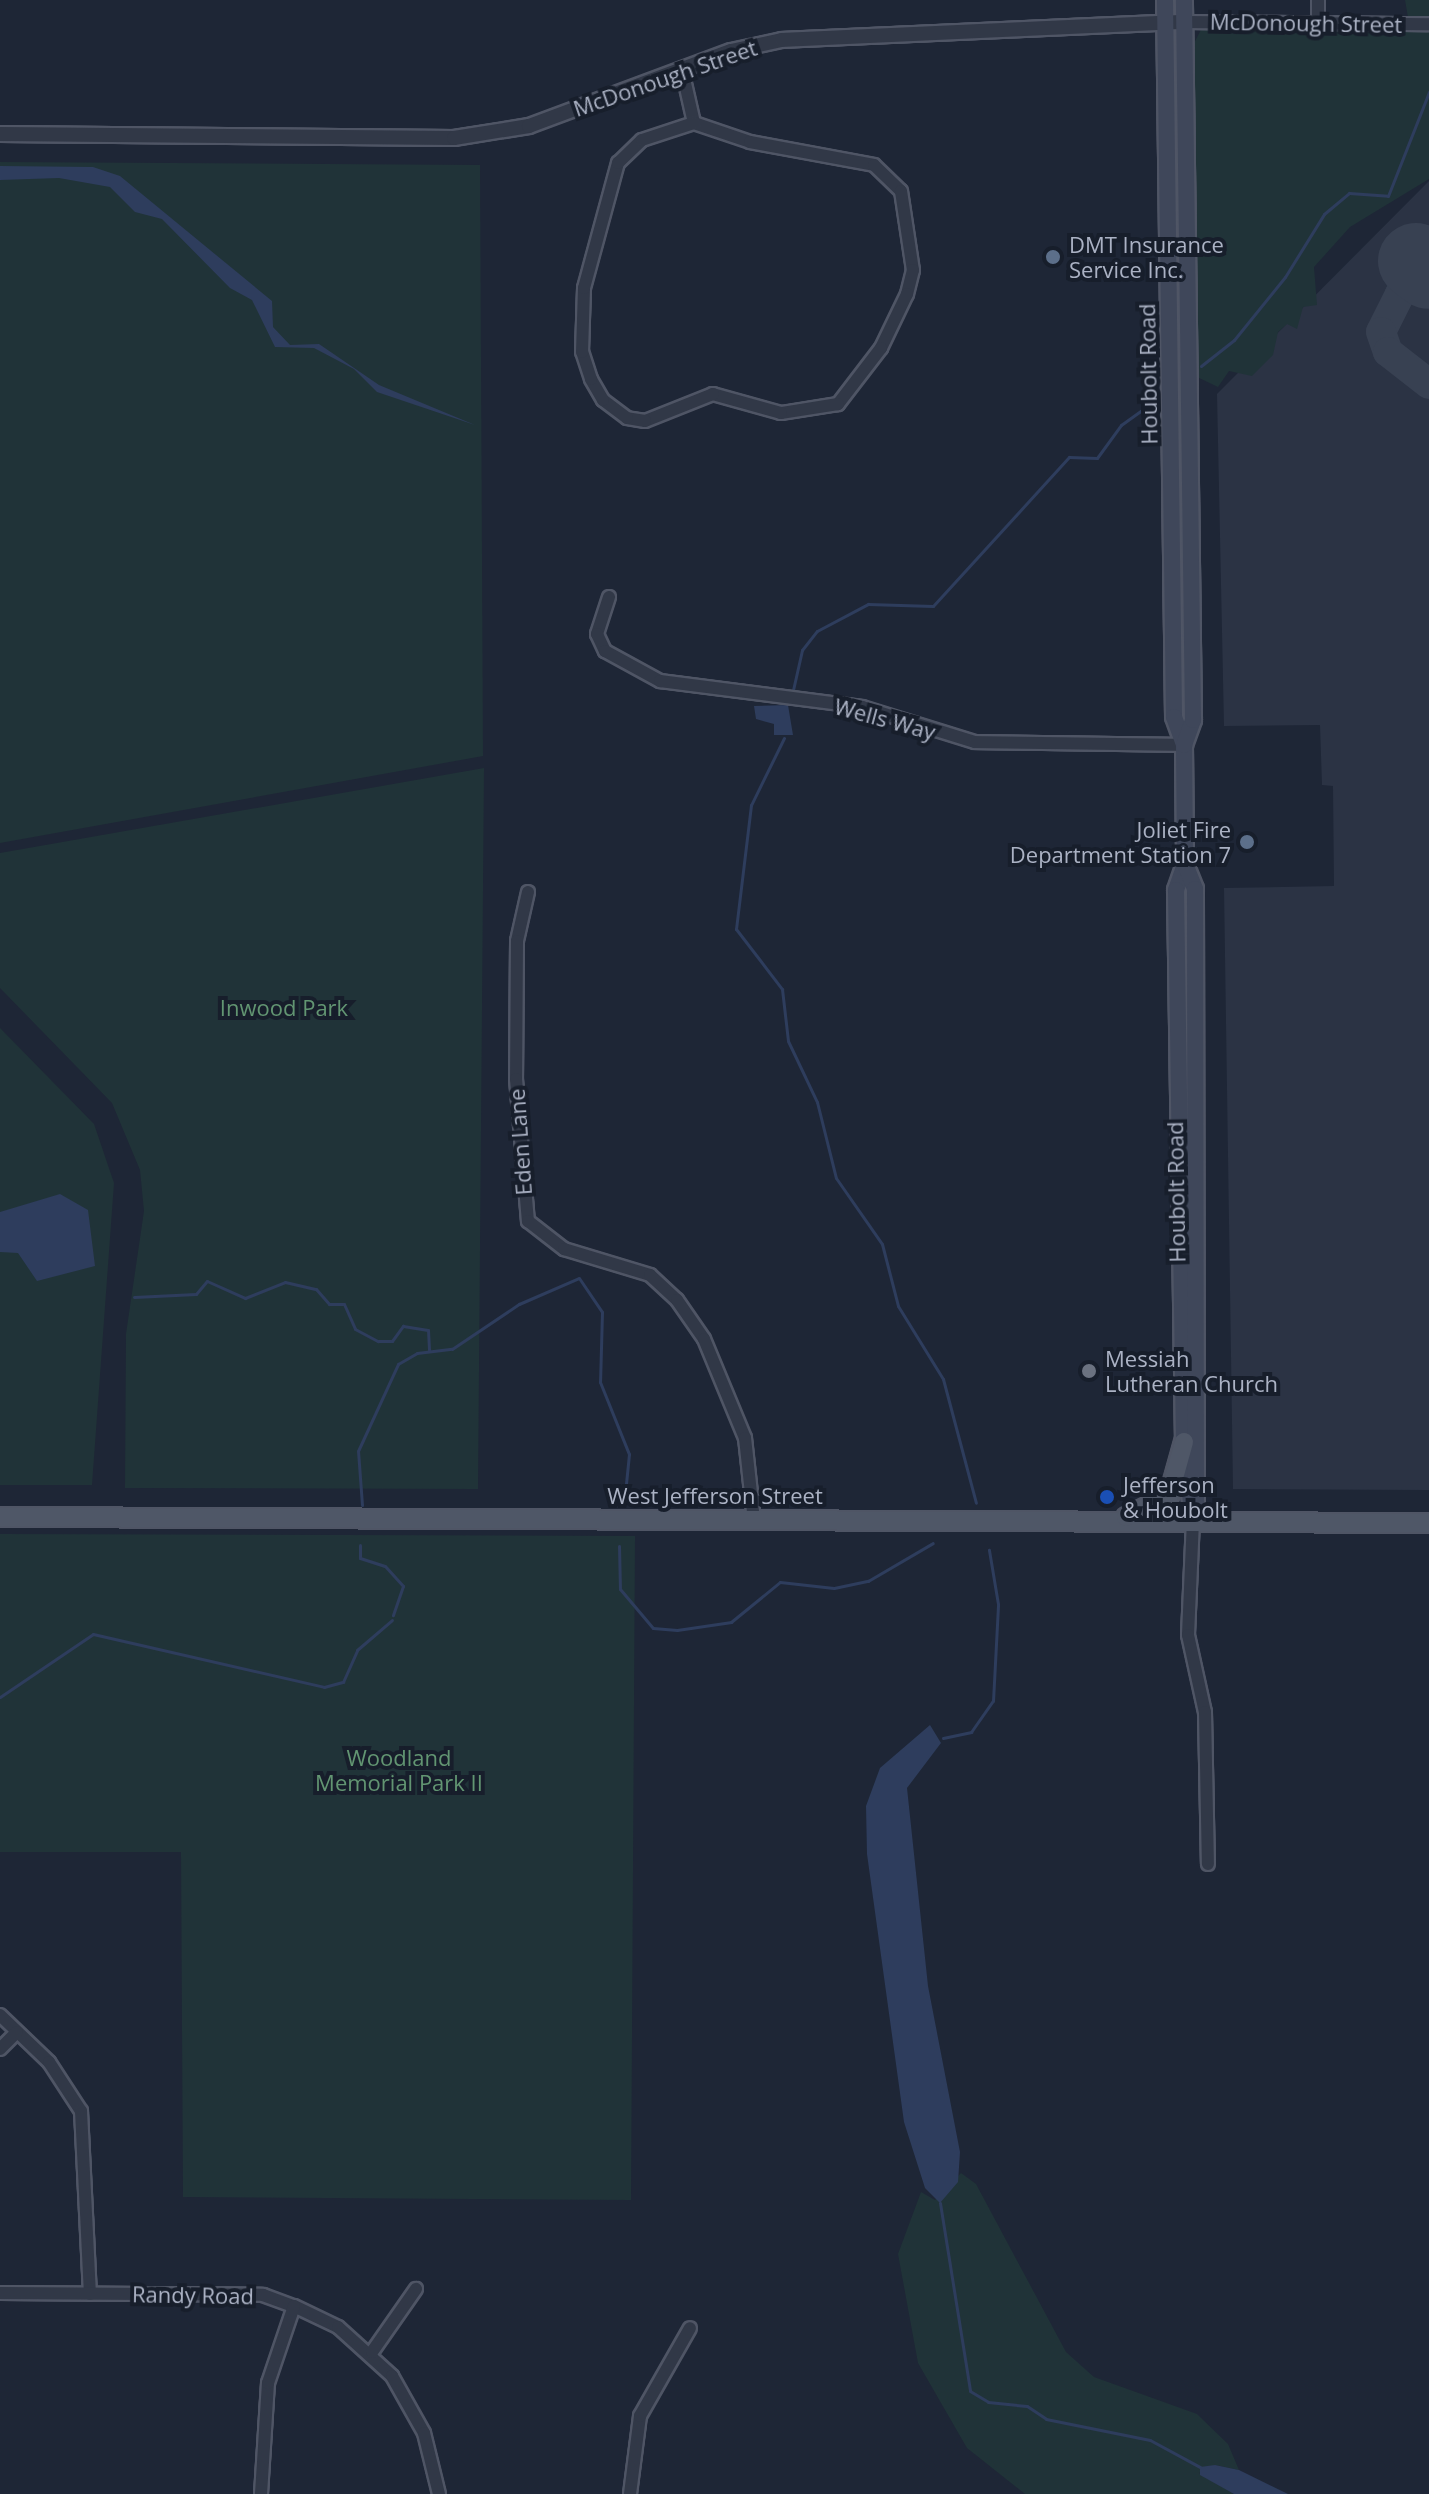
<!DOCTYPE html>
<html>
<head>
<meta charset="utf-8">
<style>
  body { margin:0 }
  #map { position:relative; width:1429px; height:2494px; overflow:hidden; background:#1e2636; font-family:"Open Sans",sans-serif }
  div>[style] { position:absolute }
  .airport>* { inset:0; background:#2b3344 }
  .green>* { inset:0; background:#203338 }
  .water>* { inset:0; background:#2e3d5d }
  .stream>* { height:3px; margin:-1.5px; padding:0 1.5px; transform-origin:1.5px; border-radius:1.5px; background:#2e3d5d }
  .taxiway>* { height:30px; margin:-15px; padding:0 15px; transform-origin:15px; border-radius:15px; background:#384152 }
  .runway>* { height:76px; margin:-38px; padding:0 38px; transform-origin:38px; border-radius:38px; background:#384152 }
  .roads { filter:drop-shadow(2px 0 #4f5565) drop-shadow(-2px 0 #4f5565) drop-shadow(0 2px #4f5565) drop-shadow(0 -2px #4f5565) }
  .minor>* { height:12px; margin:-6px; padding:0 6px; transform-origin:6px; border-radius:6px; background:#313847 }
  .tertiary>* { height:14px; margin:-7px; padding:0 7px; transform-origin:7px; border-radius:7px; background:#313847 }
  .secondary>* { height:16px; margin:-8px; padding:0 8px; transform-origin:8px; border-radius:8px; background:#3f475a }
  .primary>* { height:18px; margin:-9px; padding:0 9px; transform-origin:9px; border-radius:9px; background:#4f5767 }
  .dots>* { width:22px; height:22px; translate:-50% -50%; box-sizing:border-box; border:4px solid #171e2b; border-radius:50% }
  span { translate:-50% -50%; white-space:nowrap; text-align:center; line-height:1.15; -webkit-text-stroke:8px #171e2b; paint-order:stroke }
  .street-label { font-size:22px; color:#abb2c4 }
  .poi-label { font-size:22px; color:#abb2c4 }
  .left { translate:0 -50%; text-align:left }
  .right { translate:-100% -50%; text-align:right }
  .park-label { font-size:22px; color:#629572 }
</style>
</head>
<body>
<div id="map">
  <div class="airport">
    <div style="clip-path:polygon(1429px 181px,1429px 1490px,1233px 1489px,1224px 888px,1334px 886px,1333px 786px,1322px 785px,1320px 725px,1224px 726px,1217px 394px)"></div>
  </div>
  <div class="green">
    <div style="clip-path:polygon(1405px 0,1429px 0,1429px 179px,1350px 227px,1314px 267px,1317px 305px,1303px 307px,1297px 329px,1287px 324px,1278px 332px,1273px 355px,1252px 376px,1229px 371px,1218px 387px,1195px 376px,1190px 51px,1205px 22px,1409px 23px)"></div>
    <div style="clip-path:polygon(0 162px,480px 165px,483px 756px,0 843px)"></div>
    <div style="clip-path:polygon(484px 768px,478px 1489px,125px 1488px,126px 1334px,144px 1211px,140px 1170px,112px 1103px,0 988px,0 853px)"></div>
    <div style="clip-path:polygon(0 1028px,94px 1124px,114px 1183px,92px 1485px,0 1485px)"></div>
    <div style="clip-path:polygon(0 1534px,635px 1536px,631px 2200px,183px 2197px,181px 1852px,0 1852px)"></div>
    <div style="clip-path:polygon(961px 2173px,976px 2184px,1066px 2352px,1094px 2377px,1197px 2414px,1228px 2444px,1239px 2470px,1215px 2465px,1199px 2473px,1234px 2494px,1025px 2494px,967px 2448px,918px 2363px,898px 2254px,921px 2192px,935px 2200px)"></div>
  </div>
  <div class="water">
    <div style="clip-path:polygon(0 166px,93px 167px,120px 176px,272px 301px,273px 327px,290px 345px,319px 344px,379px 385px,475px 425px,377px 392px,354px 369px,314px 348px,275px 347px,252px 300px,230px 288px,162px 219px,135px 212px,110px 187px,59px 178px,0 180px)"></div>
    <div style="clip-path:polygon(788px 705px,793px 735px,774px 735px,774px 724px,756px 719px,754px 706px)"></div>
    <div style="clip-path:polygon(60px 1194px,88px 1210px,95px 1266px,37px 1281px,18px 1253px,0 1252px,0 1212px)"></div>
    <div style="clip-path:polygon(930px 1725px,941px 1743px,907px 1788px,928px 1986px,960px 2152px,958px 2182px,940px 2203px,925px 2188px,904px 2122px,867px 1854px,866px 1806px,880px 1768px)"></div>
    <div style="clip-path:polygon(1215px 2465px,1239px 2470px,1288px 2494px,1234px 2494px,1200px 2475px,1200px 2467px)"></div>
  </div>
  <div class="stream">
    <div style="left:1201px;top:366px;width:42px;rotate:-38.2deg"></div>
    <div style="left:1234px;top:340px;width:81px;rotate:-51deg"></div>
    <div style="left:1285px;top:277px;width:74px;rotate:-58.2deg"></div>
    <div style="left:1324px;top:214px;width:33px;rotate:-40deg"></div>
    <div style="left:1349px;top:193px;width:39px;rotate:4deg"></div>
    <div style="left:1388px;top:196px;width:112px;rotate:-68.5deg"></div>
    <div style="left:793px;top:690px;width:41px;rotate:-77.3deg"></div>
    <div style="left:802px;top:650px;width:24px;rotate:-52deg"></div>
    <div style="left:817px;top:631px;width:58px;rotate:-27.9deg"></div>
    <div style="left:868px;top:604px;width:65px;rotate:1.8deg"></div>
    <div style="left:933px;top:606px;width:202px;rotate:-47.6deg"></div>
    <div style="left:1069px;top:457px;width:28px;rotate:2deg"></div>
    <div style="left:1097px;top:458px;width:41px;rotate:-54deg"></div>
    <div style="left:1121px;top:425px;width:48px;rotate:-35.7deg"></div>
    <div style="left:784px;top:738px;width:75px;rotate:116.2deg"></div>
    <div style="left:751px;top:805px;width:125px;rotate:96.9deg"></div>
    <div style="left:736px;top:929px;width:76px;rotate:52.5deg"></div>
    <div style="left:782px;top:989px;width:52px;rotate:83.4deg"></div>
    <div style="left:788px;top:1041px;width:68px;rotate:64.6deg"></div>
    <div style="left:817px;top:1102px;width:78px;rotate:76deg"></div>
    <div style="left:836px;top:1178px;width:80px;rotate:55.1deg"></div>
    <div style="left:882px;top:1244px;width:64px;rotate:75.5deg"></div>
    <div style="left:898px;top:1306px;width:86px;rotate:58.3deg"></div>
    <div style="left:943px;top:1379px;width:128px;rotate:75.1deg"></div>
    <div style="left:134px;top:1297px;width:62px;rotate:-2.8deg"></div>
    <div style="left:196px;top:1294px;width:17px;rotate:-50deg"></div>
    <div style="left:207px;top:1281px;width:42px;rotate:24.1deg"></div>
    <div style="left:245px;top:1298px;width:43px;rotate:-21.8deg"></div>
    <div style="left:285px;top:1282px;width:32px;rotate:13deg"></div>
    <div style="left:316px;top:1289px;width:20px;rotate:49deg"></div>
    <div style="left:329px;top:1304px;width:15px"></div>
    <div style="left:344px;top:1304px;width:27px;rotate:66deg"></div>
    <div style="left:355px;top:1329px;width:26px;rotate:28deg"></div>
    <div style="left:378px;top:1341px;width:14px"></div>
    <div style="left:392px;top:1341px;width:19px;rotate:-54deg"></div>
    <div style="left:403px;top:1326px;width:25px;rotate:9deg"></div>
    <div style="left:428px;top:1330px;width:21px;rotate:87deg"></div>
    <div style="left:362px;top:1505px;width:54px;rotate:-94.2deg"></div>
    <div style="left:358px;top:1451px;width:96px;rotate:-65.3deg"></div>
    <div style="left:398px;top:1364px;width:22px;rotate:-30deg"></div>
    <div style="left:417px;top:1353px;width:35px;rotate:-7deg"></div>
    <div style="left:452px;top:1349px;width:81px;rotate:-33.9deg"></div>
    <div style="left:519px;top:1304px;width:65px;rotate:-23.4deg"></div>
    <div style="left:579px;top:1278px;width:41px;rotate:55.9deg"></div>
    <div style="left:602px;top:1312px;width:70px;rotate:91.6deg"></div>
    <div style="left:600px;top:1382px;width:78px;rotate:68.1deg"></div>
    <div style="left:629px;top:1454px;width:49px;rotate:95.8deg"></div>
    <div style="left:360px;top:1545px;width:13px;rotate:90deg"></div>
    <div style="left:360px;top:1558px;width:26px;rotate:18deg"></div>
    <div style="left:385px;top:1566px;width:27px;rotate:48deg"></div>
    <div style="left:403px;top:1586px;width:31px;rotate:109deg"></div>
    <div style="left:619px;top:1546px;width:43px;rotate:88.7deg"></div>
    <div style="left:620px;top:1589px;width:51px;rotate:49.8deg"></div>
    <div style="left:653px;top:1628px;width:24px;rotate:5deg"></div>
    <div style="left:677px;top:1630px;width:55px;rotate:-8.4deg"></div>
    <div style="left:731px;top:1622px;width:63px;rotate:-39.2deg"></div>
    <div style="left:780px;top:1582px;width:54px;rotate:6.3deg"></div>
    <div style="left:834px;top:1588px;width:35px;rotate:-12deg"></div>
    <div style="left:868px;top:1581px;width:75px;rotate:-30.3deg"></div>
    <div style="left:0;top:1697px;width:112px;rotate:-34.1deg"></div>
    <div style="left:93px;top:1634px;width:237px;rotate:12.9deg"></div>
    <div style="left:324px;top:1687px;width:20px;rotate:-15deg"></div>
    <div style="left:343px;top:1682px;width:35px;rotate:-66deg"></div>
    <div style="left:357px;top:1650px;width:46px;rotate:-40.6deg"></div>
    <div style="left:943px;top:1738px;width:29px;rotate:-12deg"></div>
    <div style="left:971px;top:1732px;width:38px;rotate:-55deg"></div>
    <div style="left:993px;top:1701px;width:97px;rotate:-87deg"></div>
    <div style="left:998px;top:1604px;width:55px;rotate:-99.5deg"></div>
    <div style="left:940px;top:2203px;width:190px;rotate:80.9deg"></div>
    <div style="left:970px;top:2391px;width:21px;rotate:31deg"></div>
    <div style="left:988px;top:2402px;width:39px;rotate:6deg"></div>
    <div style="left:1027px;top:2406px;width:23px;rotate:34deg"></div>
    <div style="left:1046px;top:2419px;width:106px;rotate:11.4deg"></div>
    <div style="left:1150px;top:2440px;width:57px;rotate:28.4deg"></div>
  </div>
  <div class="taxiway">
    <div style="left:1429px;top:273px;width:36px;rotate:144deg"></div>
    <div style="left:1400px;top:294px;width:42px;rotate:116.6deg"></div>
    <div style="left:1381px;top:332px;width:21px;rotate:71deg"></div>
    <div style="left:1388px;top:352px;width:52px;rotate:38deg"></div>
  </div>
  <div class="runway">
    <div style="left:1416px;top:261px;width:16px;rotate:38deg"></div>
  </div>
  <div class="roads">
    <div class="minor">
      <div style="left:1184px;top:22px;width:245px;rotate:0.5deg"></div>
      <div style="left:1318px;top:24px;width:24px;rotate:-90deg"></div>
      <div style="left:682px;top:70px;width:54px;rotate:77.2deg"></div>
      <div style="left:694px;top:123px;width:59px;rotate:18.7deg"></div>
      <div style="left:750px;top:142px;width:126px;rotate:10.5deg"></div>
      <div style="left:874px;top:165px;width:37px;rotate:44deg"></div>
      <div style="left:901px;top:191px;width:80px;rotate:81.4deg"></div>
      <div style="left:913px;top:270px;width:25px;rotate:104deg"></div>
      <div style="left:907px;top:294px;width:60px;rotate:115.7deg"></div>
      <div style="left:881px;top:348px;width:71px;rotate:127.5deg"></div>
      <div style="left:838px;top:404px;width:58px;rotate:171deg"></div>
      <div style="left:781px;top:413px;width:71px;rotate:-164.4deg"></div>
      <div style="left:713px;top:394px;width:73px;rotate:158.3deg"></div>
      <div style="left:645px;top:421px;width:18px;rotate:-171deg"></div>
      <div style="left:627px;top:418px;width:30px;rotate:-143deg"></div>
      <div style="left:603px;top:400px;width:24px;rotate:-120deg"></div>
      <div style="left:591px;top:379px;width:28px;rotate:-108deg"></div>
      <div style="left:582px;top:352px;width:64px;rotate:-88.2deg"></div>
      <div style="left:584px;top:288px;width:130px;rotate:-74.8deg"></div>
      <div style="left:618px;top:163px;width:33px;rotate:-44deg"></div>
      <div style="left:642px;top:140px;width:55px;rotate:-18.1deg"></div>
      <div style="left:609px;top:597px;width:39px;rotate:108deg"></div>
      <div style="left:597px;top:634px;width:19px;rotate:65deg"></div>
      <div style="left:605px;top:651px;width:63px;rotate:28.6deg"></div>
      <div style="left:660px;top:681px;width:204px;rotate:7.3deg"></div>
      <div style="left:862px;top:707px;width:118px;rotate:17.2deg"></div>
      <div style="left:975px;top:742px;width:209px;rotate:0.8deg"></div>
      <div style="left:528px;top:892px;width:50px;rotate:102.7deg"></div>
      <div style="left:517px;top:941px;width:138px;rotate:90.4deg"></div>
      <div style="left:516px;top:1079px;width:143px;rotate:85.2deg"></div>
      <div style="left:528px;top:1221px;width:46px;rotate:37.9deg"></div>
      <div style="left:564px;top:1249px;width:90px;rotate:16.8deg"></div>
      <div style="left:650px;top:1275px;width:37px;rotate:43deg"></div>
      <div style="left:677px;top:1300px;width:47px;rotate:55.3deg"></div>
      <div style="left:704px;top:1339px;width:107px;rotate:67.5deg"></div>
      <div style="left:745px;top:1438px;width:83px;rotate:83.8deg"></div>
      <div style="left:1193px;top:1520px;width:115px;rotate:92.5deg"></div>
      <div style="left:1188px;top:1635px;width:79px;rotate:77.6deg"></div>
      <div style="left:1205px;top:1712px;width:152px;rotate:88.9deg"></div>
      <div style="left:0;top:2015px;width:68px;rotate:43.8deg"></div>
      <div style="left:49px;top:2062px;width:59px;rotate:56.9deg"></div>
      <div style="left:81px;top:2111px;width:183px;rotate:87.2deg"></div>
      <div style="left:0;top:2049px;width:24px;rotate:-45deg"></div>
      <div style="left:0;top:2293px;width:263px;rotate:0.4deg"></div>
      <div style="left:263px;top:2295px;width:33px;rotate:20deg"></div>
      <div style="left:294px;top:2306px;width:49px;rotate:25.5deg"></div>
      <div style="left:338px;top:2327px;width:73px;rotate:42.2deg"></div>
      <div style="left:392px;top:2376px;width:65px;rotate:60.7deg"></div>
      <div style="left:424px;top:2433px;width:63px;rotate:76.2deg"></div>
      <div style="left:372px;top:2352px;width:77px;rotate:-55.1deg"></div>
      <div style="left:261px;top:2494px;width:111px;rotate:-86.4deg"></div>
      <div style="left:268px;top:2383px;width:81px;rotate:-71.3deg"></div>
      <div style="left:630px;top:2494px;width:79px;rotate:-82.7deg"></div>
      <div style="left:640px;top:2416px;width:101px;rotate:-60.4deg"></div>
    </div>
    <div class="tertiary">
      <div style="left:0;top:134px;width:454px;rotate:0.5deg"></div>
      <div style="left:454px;top:138px;width:76px;rotate:-9.1deg"></div>
      <div style="left:529px;top:126px;width:215px;rotate:-20.4deg"></div>
      <div style="left:731px;top:51px;width:52px;rotate:-12.2deg"></div>
      <div style="left:782px;top:40px;width:402px;rotate:-2.6deg"></div>
    </div>
    <div class="secondary">
      <div style="left:1165px;top:0;width:717px;rotate:89.28deg"></div>
      <div style="left:1174px;top:717px;width:30px;rotate:70deg"></div>
      <div style="left:1184px;top:745px;width:119px;rotate:89.5deg"></div>
      <div style="left:1185px;top:864px;width:28px;rotate:109deg"></div>
      <div style="left:1176px;top:890px;width:552px;rotate:89.17deg"></div>
      <div style="left:1184px;top:1442px;width:79px;rotate:83.4deg"></div>
      <div style="left:1184px;top:745px;width:27px;rotate:-70deg"></div>
      <div style="left:1193px;top:720px;width:720px;rotate:-90.72deg"></div>
      <div style="left:1185px;top:864px;width:27px;rotate:68deg"></div>
      <div style="left:1195px;top:889px;width:615px;rotate:89.91deg"></div>
    </div>
    <div class="primary">
      <div style="left:0;top:1517px;width:1429px;rotate:0.24deg"></div>
      <div style="left:1126px;top:1517px;width:48px;rotate:-26deg"></div>
      <div style="left:1169px;top:1496px;width:56px;rotate:-74.5deg"></div>
    </div>
  </div>
  <div class="dots">
    <div style="left:1053px;top:257px;background:#5c6f8a"></div>
    <div style="left:1247px;top:842px;background:#5c6f8a"></div>
    <div style="left:1089px;top:1371px;background:#6b7280"></div>
    <div style="left:1107px;top:1497px;background:#1a4fb4"></div>
  </div>
  <div class="street-label">
    <span style="left:1306px;top:23px;rotate:1deg">McDonough Street</span>
    <span style="left:665px;top:78px;rotate:-19deg">McDonough Street</span>
    <span style="left:1148px;top:374px;rotate:-91deg">Houbolt Road</span>
    <span style="left:885px;top:719px;rotate:15deg">Wells Way</span>
    <span style="left:520px;top:1142px;rotate:-94deg">Eden Lane</span>
    <span style="left:1176px;top:1192px;rotate:-91deg">Houbolt Road</span>
    <span style="left:715px;top:1496px">West Jefferson Street</span>
    <span style="left:193px;top:2295px;rotate:1deg">Randy Road</span>
  </div>
  <div class="poi-label">
    <span class="left" style="left:1069px;top:257px">DMT Insurance<br>Service Inc.</span>
    <span class="right" style="left:1231px;top:842px">Joliet Fire<br>Department Station 7</span>
    <span class="left" style="left:1105px;top:1371px">Messiah<br>Lutheran Church</span>
    <span class="left" style="left:1123px;top:1497px">Jefferson<br>&amp; Houbolt</span>
  </div>
  <div class="park-label">
    <span style="left:284px;top:1008px">Inwood Park</span>
    <span style="left:399px;top:1770px">Woodland<br>Memorial Park II</span>
  </div>
</div>
</body>
</html>
